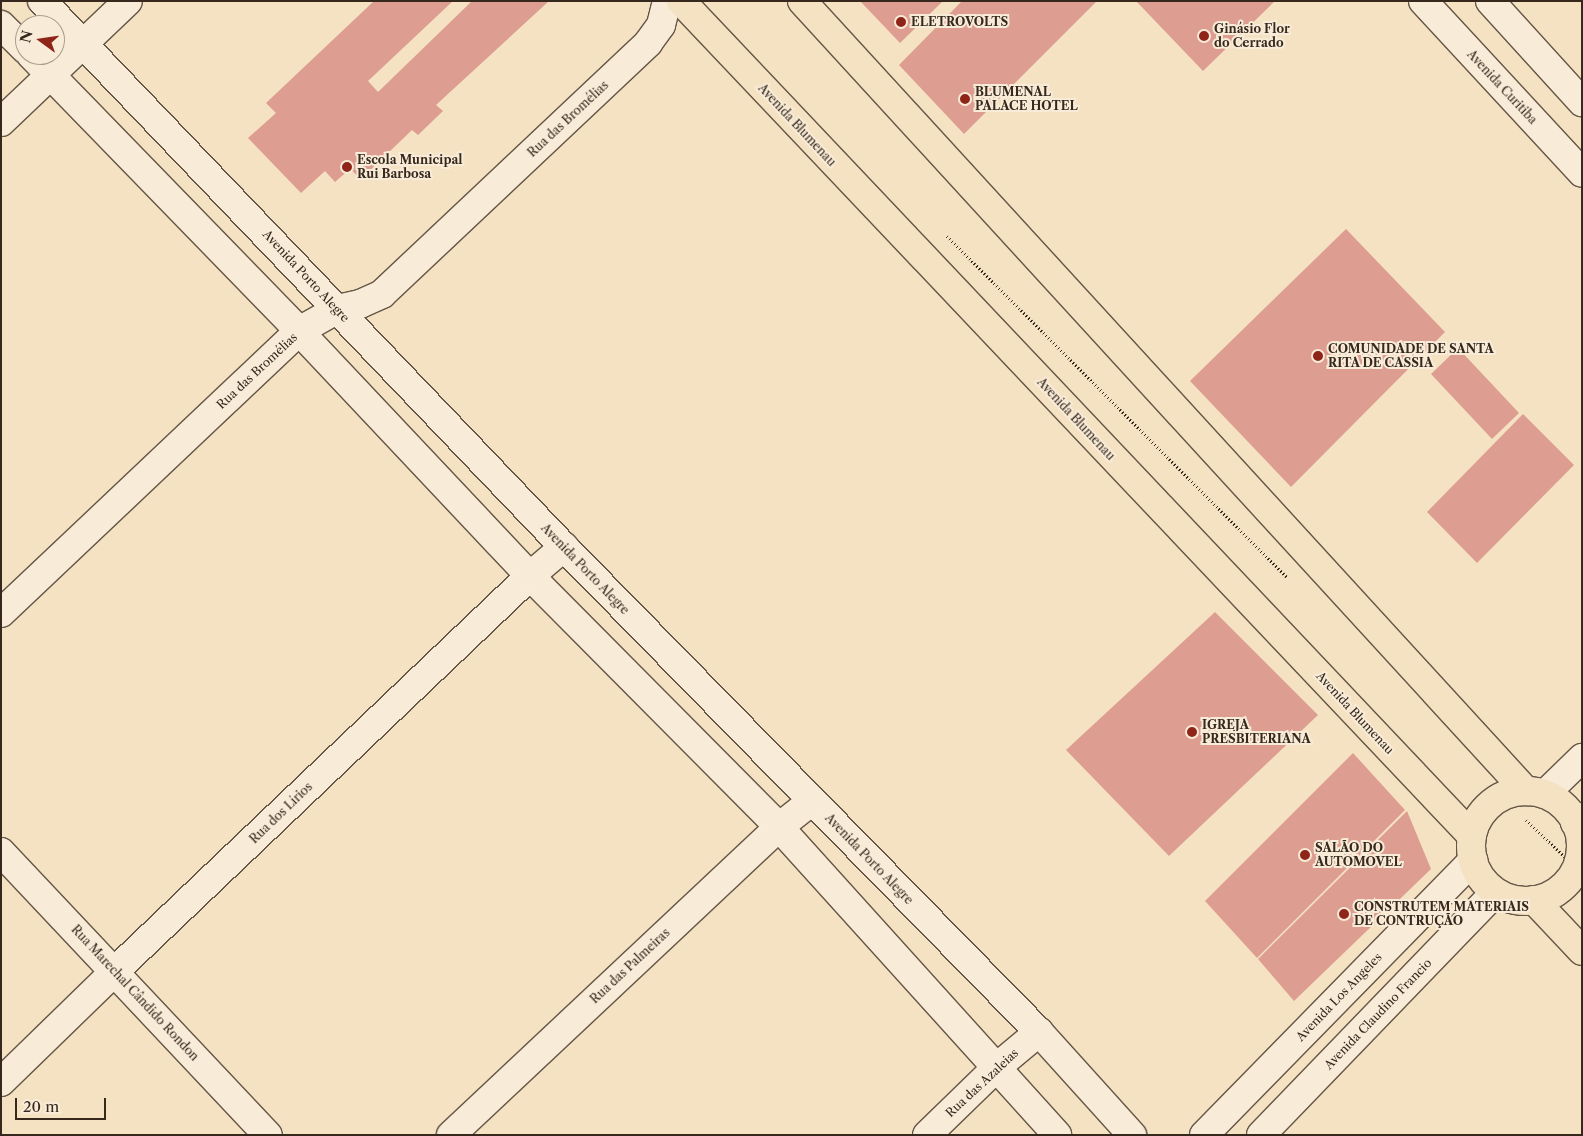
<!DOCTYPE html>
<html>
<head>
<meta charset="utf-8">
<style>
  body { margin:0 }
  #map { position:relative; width:1583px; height:1136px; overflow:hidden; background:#f5e2c3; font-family:"Libre Caslon Text",serif }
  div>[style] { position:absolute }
  .building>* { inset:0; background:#dd9e91 }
  .path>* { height:3px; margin-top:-1.5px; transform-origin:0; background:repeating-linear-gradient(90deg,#37281d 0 1px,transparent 0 3.5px) }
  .roads { filter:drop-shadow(1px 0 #665646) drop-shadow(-1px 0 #665646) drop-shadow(0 1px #665646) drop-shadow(0 -1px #665646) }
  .minor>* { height:28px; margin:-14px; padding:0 14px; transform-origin:14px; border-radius:14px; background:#f8ecd8 }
  .major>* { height:28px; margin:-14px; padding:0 14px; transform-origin:14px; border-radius:14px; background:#f5e2c3 }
  .major>.ring { margin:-14px; padding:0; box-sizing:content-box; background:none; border:28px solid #f5e2c3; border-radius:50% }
  .dots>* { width:14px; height:14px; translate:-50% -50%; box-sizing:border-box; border:2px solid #f8ecd8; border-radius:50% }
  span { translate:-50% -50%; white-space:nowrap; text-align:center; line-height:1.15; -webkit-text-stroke:4px #f8ecd8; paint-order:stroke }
  .poi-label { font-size:12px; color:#37281d; font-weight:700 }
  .left { translate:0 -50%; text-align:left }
  .street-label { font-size:12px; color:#37281d }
  .frame { position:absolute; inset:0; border:2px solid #37281d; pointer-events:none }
  .north { position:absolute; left:15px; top:15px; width:50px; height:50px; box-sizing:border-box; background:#f8ecd8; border:1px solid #ab9e8d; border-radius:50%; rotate:284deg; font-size:14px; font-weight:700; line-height:20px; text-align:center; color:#37281d }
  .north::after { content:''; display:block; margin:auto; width:18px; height:22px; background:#8f2418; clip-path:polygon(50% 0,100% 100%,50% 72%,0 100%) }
  .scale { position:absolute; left:15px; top:1098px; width:91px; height:22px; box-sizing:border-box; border:2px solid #37281d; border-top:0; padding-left:6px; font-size:15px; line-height:18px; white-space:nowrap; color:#37281d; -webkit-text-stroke:4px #f8ecd8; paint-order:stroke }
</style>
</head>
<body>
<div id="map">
  <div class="building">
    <div style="clip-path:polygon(374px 1px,453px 1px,368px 81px,378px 92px,472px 1px,549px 1px,436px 105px,443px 111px,418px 135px,412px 130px,361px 179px,350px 169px,335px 182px,325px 171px,301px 193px,248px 138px,276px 113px,266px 103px)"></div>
    <div style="clip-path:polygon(860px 1px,943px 1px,900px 43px)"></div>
    <div style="clip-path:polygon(962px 1px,1097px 1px,964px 134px,899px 65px)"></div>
    <div style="clip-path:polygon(1136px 1px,1275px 1px,1203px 71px)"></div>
    <div style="clip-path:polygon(1346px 229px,1445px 332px,1291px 487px,1190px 381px)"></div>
    <div style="clip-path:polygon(1458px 348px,1519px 413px,1492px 439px,1431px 374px)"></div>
    <div style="clip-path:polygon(1523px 414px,1574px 465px,1477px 563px,1427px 512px)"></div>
    <div style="clip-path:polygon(1215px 612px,1318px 715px,1169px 856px,1066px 750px)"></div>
    <div style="clip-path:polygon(1353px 753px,1405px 810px,1257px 958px,1205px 901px)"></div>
    <div style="clip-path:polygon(1407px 811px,1431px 869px,1294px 1001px,1258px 959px)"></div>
  </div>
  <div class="path">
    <div style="left:947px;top:236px;width:482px;rotate:45.1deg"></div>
    <div style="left:1526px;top:820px;width:77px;rotate:43.4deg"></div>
  </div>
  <div class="roads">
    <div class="minor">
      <div style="left:42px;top:1px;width:755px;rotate:46.29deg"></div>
      <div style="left:564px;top:547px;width:679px;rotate:45.6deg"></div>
      <div style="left:1039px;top:1032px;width:139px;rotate:47.9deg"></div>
      <div style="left:1423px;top:1px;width:234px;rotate:47.2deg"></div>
      <div style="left:1490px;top:1px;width:137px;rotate:47.7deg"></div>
      <div style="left:1px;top:25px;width:34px;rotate:45deg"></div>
      <div style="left:31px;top:55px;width:385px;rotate:45.8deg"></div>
      <div style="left:299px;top:331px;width:337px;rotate:46.7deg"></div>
      <div style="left:530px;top:576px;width:354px;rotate:45.2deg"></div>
      <div style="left:779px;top:827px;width:415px;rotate:47.9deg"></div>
      <div style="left:1px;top:122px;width:175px;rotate:-43.6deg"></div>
      <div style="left:1px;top:613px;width:410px;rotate:-43.4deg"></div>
      <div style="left:299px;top:331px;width:45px;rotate:-29.4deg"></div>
      <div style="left:338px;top:309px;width:23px;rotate:-13deg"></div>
      <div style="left:360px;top:304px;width:24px;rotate:-24deg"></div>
      <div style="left:382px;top:294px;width:366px;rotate:-43.3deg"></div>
      <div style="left:648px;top:43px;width:22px;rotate:-54deg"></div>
      <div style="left:661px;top:25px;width:25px;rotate:-76deg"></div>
      <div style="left:1545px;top:794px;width:52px;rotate:-44.2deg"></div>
      <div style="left:1575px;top:823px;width:9px;rotate:-41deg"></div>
      <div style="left:1px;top:852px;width:389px;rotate:46.7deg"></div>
      <div style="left:1px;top:1082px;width:159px;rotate:-44.2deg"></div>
      <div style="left:115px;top:971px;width:573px;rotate:-43.59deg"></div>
      <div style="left:530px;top:576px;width:45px;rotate:-40.5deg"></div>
      <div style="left:451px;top:1135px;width:450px;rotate:-43.2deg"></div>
      <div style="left:779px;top:827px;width:42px;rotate:-38.2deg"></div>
      <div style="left:927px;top:1135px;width:98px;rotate:-44.2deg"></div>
      <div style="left:997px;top:1067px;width:55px;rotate:-39.8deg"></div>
      <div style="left:1204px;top:1135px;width:385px;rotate:-45.6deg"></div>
      <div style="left:1261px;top:1135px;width:337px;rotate:-46deg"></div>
    </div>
    <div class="major">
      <div style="left:681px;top:1px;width:1150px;rotate:46.55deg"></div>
      <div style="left:802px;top:1px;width:1072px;rotate:47.5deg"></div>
      <div class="ring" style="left:1471px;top:791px;width:82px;height:82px"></div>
      <div style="left:1534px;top:900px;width:70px;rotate:46.7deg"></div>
    </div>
  </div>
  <div class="dots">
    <div style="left:901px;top:22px;background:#8f2418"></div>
    <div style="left:1204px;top:36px;background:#8f2418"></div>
    <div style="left:965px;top:99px;background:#8f2418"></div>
    <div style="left:347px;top:167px;background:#8f2418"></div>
    <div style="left:1318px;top:356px;background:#8f2418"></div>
    <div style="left:1192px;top:732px;background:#8f2418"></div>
    <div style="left:1305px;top:855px;background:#8f2418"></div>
    <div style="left:1344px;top:914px;background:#8f2418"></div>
  </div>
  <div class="poi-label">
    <span class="left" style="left:911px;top:22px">ELETROVOLTS</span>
    <span class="left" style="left:1214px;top:36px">Ginásio Flor<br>do Cerrado</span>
    <span class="left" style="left:975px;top:99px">BLUMENAL<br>PALACE HOTEL</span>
    <span class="left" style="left:357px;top:167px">Escola Municipal<br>Rui Barbosa</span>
    <span class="left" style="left:1328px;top:356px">COMUNIDADE DE SANTA<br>RITA DE CASSIA</span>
    <span class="left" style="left:1202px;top:732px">IGREJA<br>PRESBITERIANA</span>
    <span class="left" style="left:1315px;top:855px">SALÃO DO<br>AUTOMOVEL</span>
    <span class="left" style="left:1354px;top:914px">CONSTRUTEM MATERIAIS<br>DE CONTRUÇÃO</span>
  </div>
  <div class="street-label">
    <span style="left:1502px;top:87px;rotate:47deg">Avenida Curitiba</span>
    <span style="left:568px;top:119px;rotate:-43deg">Rua das Bromélias</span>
    <span style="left:797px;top:125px;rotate:47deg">Avenida Blumenau</span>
    <span style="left:306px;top:276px;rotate:47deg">Avenida Porto Alegre</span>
    <span style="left:257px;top:371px;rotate:-43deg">Rua das Bromélias</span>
    <span style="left:1076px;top:419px;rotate:47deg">Avenida Blumenau</span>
    <span style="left:585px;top:569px;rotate:46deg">Avenida Porto Alegre</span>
    <span style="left:1355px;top:713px;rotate:47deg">Avenida Blumenau</span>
    <span style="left:281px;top:813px;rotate:-44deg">Rua dos Lírios</span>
    <span style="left:869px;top:859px;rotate:46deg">Avenida Porto Alegre</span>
    <span style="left:630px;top:966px;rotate:-43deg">Rua das Palmeiras</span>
    <span style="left:135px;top:993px;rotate:47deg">Rua Marechal Cândido Rondon</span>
    <span style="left:1339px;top:997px;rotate:-46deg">Avenida Los Angeles</span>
    <span style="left:1378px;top:1014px;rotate:-46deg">Avenida Claudino Francio</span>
    <span style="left:982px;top:1083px;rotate:-43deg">Rua das Azaleias</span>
  </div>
  <div class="frame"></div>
  <div class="north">N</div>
  <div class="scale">20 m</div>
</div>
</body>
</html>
